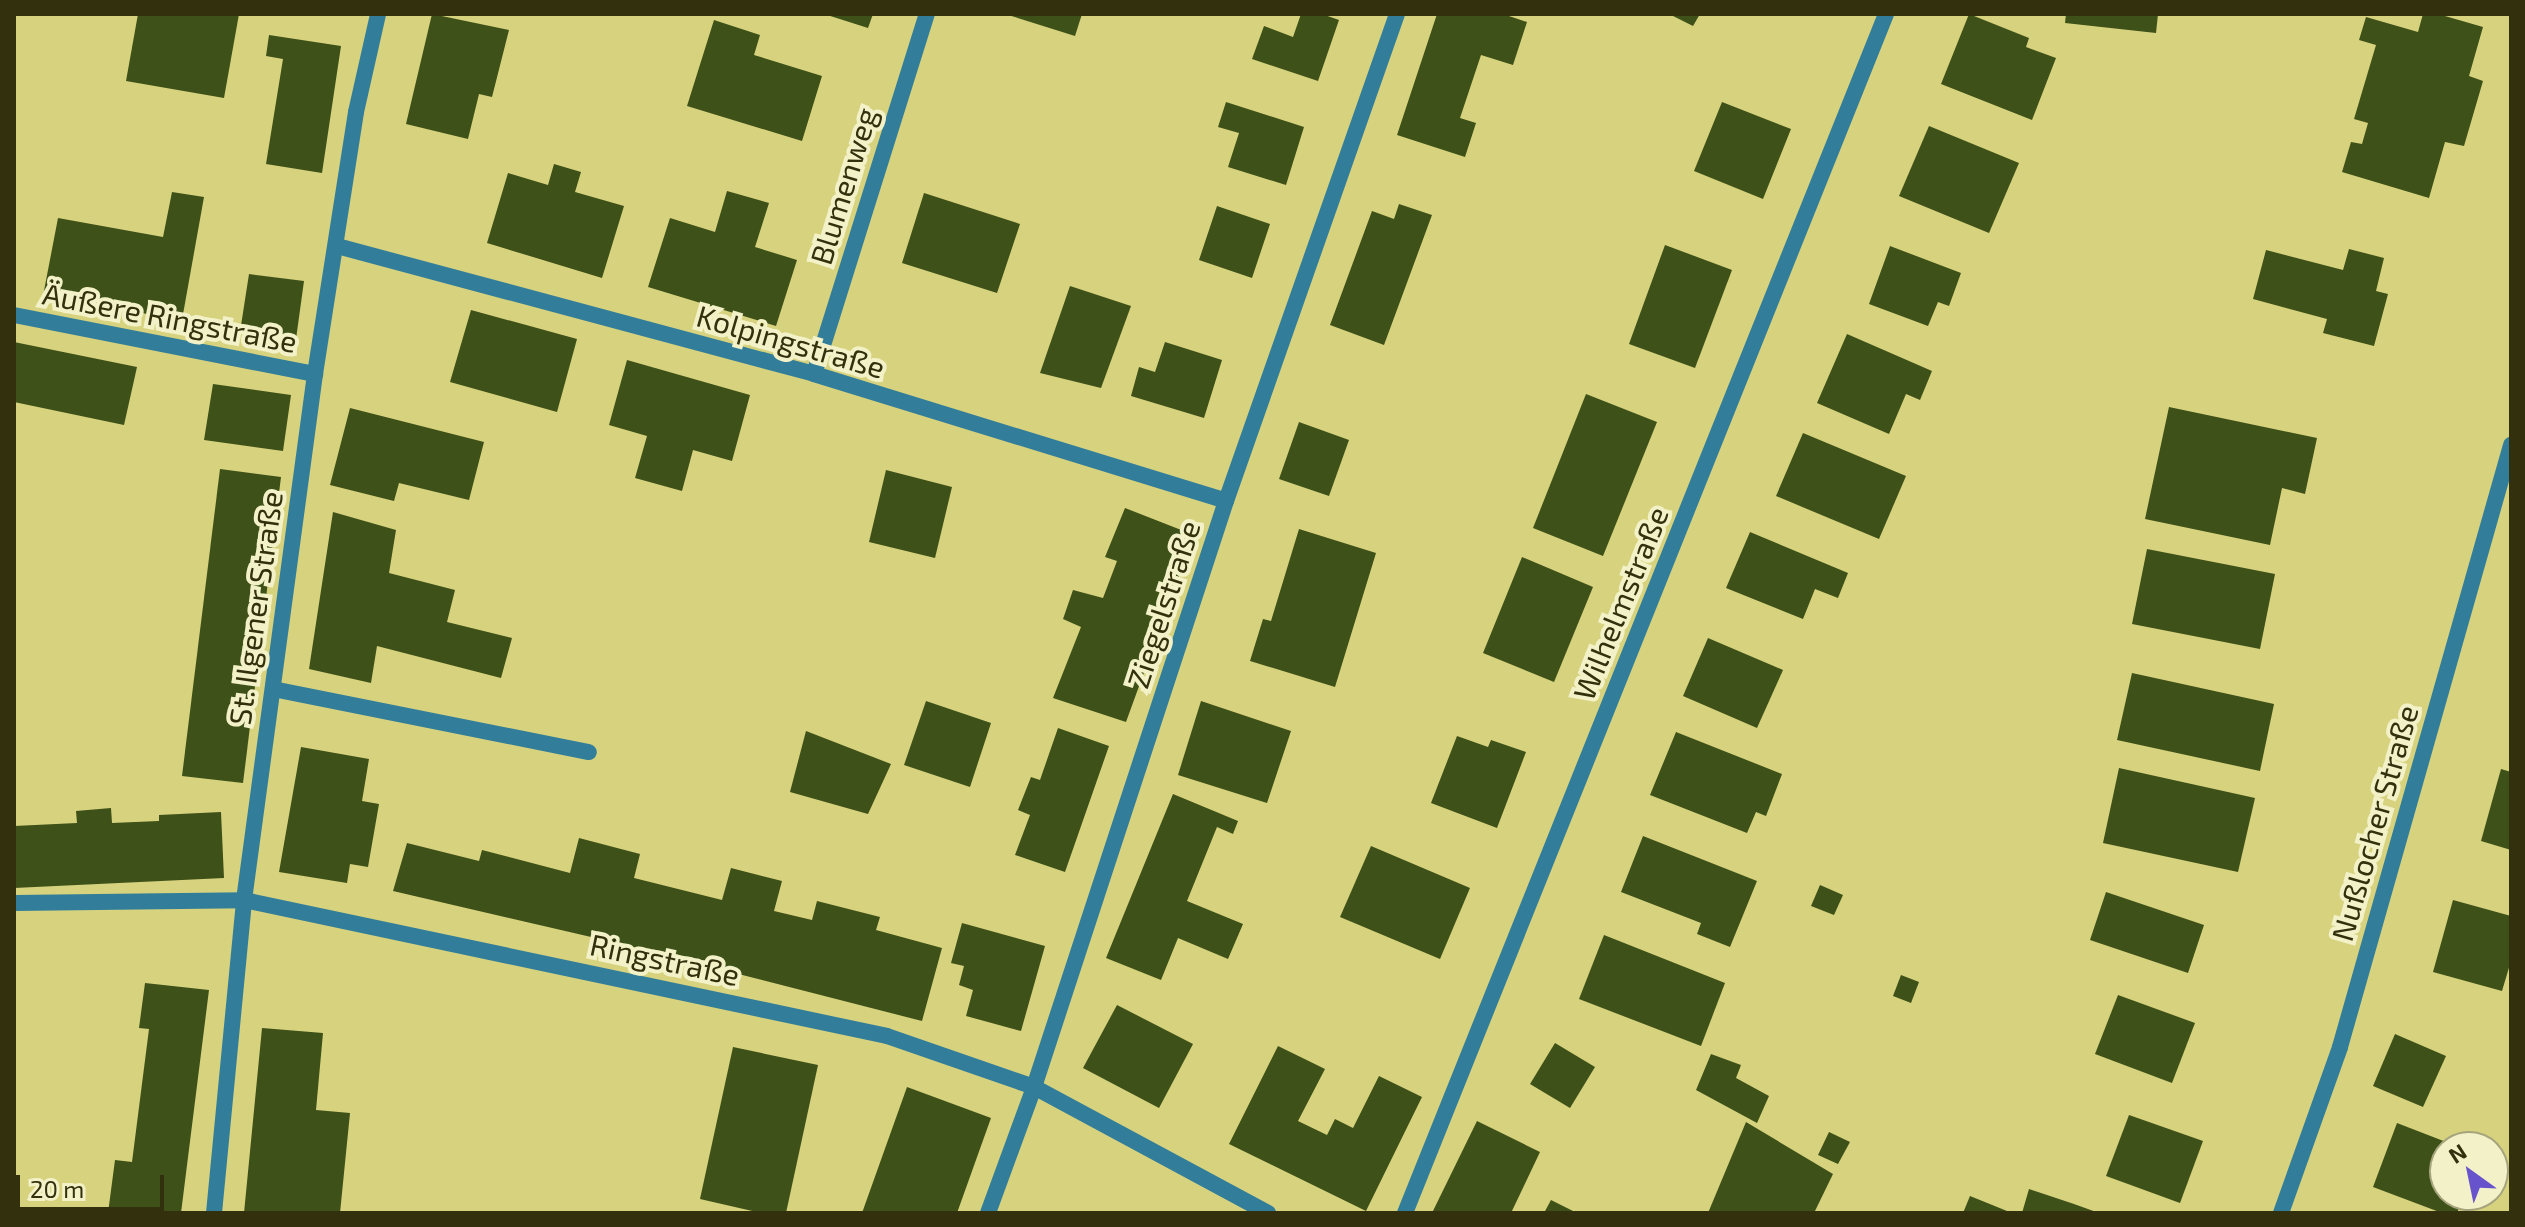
<!DOCTYPE html>
<html>
<head>
<meta charset="utf-8">
<style>
  body { margin:0 }
  #map { position:relative; width:2525px; height:1227px; overflow:hidden; background:#d7d27e; font-family:"Exo 2",sans-serif }
  div>[style] { position:absolute }
  .building>* { inset:0; background:#3e5118 }
  .service>* { height:16px; margin:-8px; padding:0 8px; transform-origin:8px; border-radius:8px; background:#327e9a }
  .minor>* { height:16px; margin:-8px; padding:0 8px; transform-origin:8px; border-radius:8px; background:#327e9a }
  .tertiary>* { height:16px; margin:-8px; padding:0 8px; transform-origin:8px; border-radius:8px; background:#327e9a }
  span { translate:-50% -50%; white-space:nowrap; text-align:center; line-height:1.15; -webkit-text-stroke:8px #f3f1c8; paint-order:stroke }
  .street-label { font-size:30px; color:#33310d }
  .frame { position:absolute; inset:0; border:16px solid #33310d; pointer-events:none }
  .north { position:absolute; left:2429px; top:1131px; width:80px; height:80px; box-sizing:border-box; background:#f3f1c8; border:2px solid #a6a47d; border-radius:50%; rotate:327deg; font-size:22px; font-weight:700; line-height:32px; text-align:center; color:#33310d }
  .north::after { content:''; display:block; margin:auto; width:28px; height:36px; background:#6753cc; clip-path:polygon(50% 0,100% 100%,50% 72%,0 100%) }
  .scale { position:absolute; left:16px; top:1175px; width:148px; height:36px; box-sizing:border-box; border:4px solid #33310d; border-top:0; padding-left:10px; font-size:24px; line-height:28px; white-space:nowrap; color:#33310d; -webkit-text-stroke:6px #f3f1c8; paint-order:stroke }
</style>
</head>
<body>
<div id="map">
  <div class="building">
    <div style="clip-path:polygon(138px 14px,239px 14px,224px 98px,126px 81px)"></div>
    <div style="clip-path:polygon(432px 14px,509px 30px,492px 97px,479px 94px,468px 139px,406px 124px)"></div>
    <div style="clip-path:polygon(824px 14px,873px 14px,868px 28px)"></div>
    <div style="clip-path:polygon(1005px 14px,1082px 14px,1075px 36px)"></div>
    <div style="clip-path:polygon(1301px 14px,1322px 14px,1339px 20px,1318px 81px,1252px 59px,1264px 26px,1293px 37px)"></div>
    <div style="clip-path:polygon(1437px 14px,1503px 14px,1527px 22px,1513px 65px,1481px 55px,1460px 118px,1476px 123px,1465px 157px,1397px 135px)"></div>
    <div style="clip-path:polygon(1669px 14px,1700px 14px,1693px 26px)"></div>
    <div style="clip-path:polygon(1969px 14px,2029px 38px,2026px 47px,2056px 58px,2032px 120px,1941px 84px)"></div>
    <div style="clip-path:polygon(2066px 14px,2158px 14px,2156px 33px,2065px 23px)"></div>
    <div style="clip-path:polygon(2423px 14px,2438px 14px,2483px 27px,2469px 76px,2483px 81px,2464px 146px,2445px 142px,2429px 198px,2342px 172px,2351px 142px,2362px 144px,2368px 123px,2354px 119px,2376px 45px,2359px 40px,2366px 17px,2418px 32px)"></div>
    <div style="clip-path:polygon(714px 20px,760px 35px,754px 55px,822px 76px,802px 141px,687px 106px)"></div>
    <div style="clip-path:polygon(269px 35px,341px 46px,322px 173px,266px 164px,283px 59px,266px 56px)"></div>
    <div style="clip-path:polygon(1226px 102px,1304px 127px,1286px 185px,1228px 167px,1239px 133px,1218px 127px)"></div>
    <div style="clip-path:polygon(1722px 102px,1791px 129px,1763px 199px,1694px 171px)"></div>
    <div style="clip-path:polygon(1929px 126px,2019px 163px,1989px 233px,1899px 196px)"></div>
    <div style="clip-path:polygon(554px 164px,581px 172px,575px 192px,624px 206px,602px 278px,487px 243px,508px 173px,548px 185px)"></div>
    <div style="clip-path:polygon(727px 191px,769px 203px,755px 247px,797px 260px,776px 326px,648px 287px,670px 218px,715px 232px)"></div>
    <div style="clip-path:polygon(172px 192px,204px 197px,182px 320px,43px 296px,58px 218px,163px 237px)"></div>
    <div style="clip-path:polygon(924px 193px,1020px 224px,997px 293px,902px 263px)"></div>
    <div style="clip-path:polygon(1399px 204px,1432px 215px,1384px 345px,1330px 325px,1372px 211px,1394px 219px)"></div>
    <div style="clip-path:polygon(1217px 206px,1270px 224px,1252px 278px,1199px 260px)"></div>
    <div style="clip-path:polygon(1665px 245px,1732px 270px,1695px 368px,1629px 344px)"></div>
    <div style="clip-path:polygon(1890px 246px,1961px 273px,1949px 306px,1938px 302px,1928px 326px,1869px 304px)"></div>
    <div style="clip-path:polygon(2349px 249px,2384px 258px,2376px 291px,2388px 294px,2374px 346px,2323px 333px,2327px 319px,2253px 299px,2266px 250px,2343px 270px)"></div>
    <div style="clip-path:polygon(249px 274px,304px 281px,296px 339px,240px 332px)"></div>
    <div style="clip-path:polygon(1070px 286px,1131px 306px,1101px 388px,1040px 373px)"></div>
    <div style="clip-path:polygon(471px 310px,577px 339px,557px 412px,450px 382px)"></div>
    <div style="clip-path:polygon(1847px 334px,1932px 371px,1920px 400px,1906px 394px,1889px 434px,1817px 403px)"></div>
    <div style="clip-path:polygon(14px 342px,137px 367px,124px 425px,14px 402px)"></div>
    <div style="clip-path:polygon(1165px 342px,1222px 360px,1204px 418px,1131px 396px,1139px 367px,1155px 372px)"></div>
    <div style="clip-path:polygon(627px 360px,750px 395px,732px 461px,693px 450px,682px 491px,635px 478px,647px 436px,609px 425px)"></div>
    <div style="clip-path:polygon(213px 384px,291px 395px,283px 451px,204px 440px)"></div>
    <div style="clip-path:polygon(1586px 394px,1657px 422px,1603px 556px,1533px 528px)"></div>
    <div style="clip-path:polygon(2169px 407px,2317px 438px,2305px 494px,2282px 488px,2270px 545px,2145px 519px)"></div>
    <div style="clip-path:polygon(350px 408px,484px 442px,469px 500px,399px 483px,394px 501px,330px 485px)"></div>
    <div style="clip-path:polygon(1299px 422px,1349px 440px,1329px 496px,1279px 479px)"></div>
    <div style="clip-path:polygon(1803px 433px,1906px 476px,1879px 539px,1776px 496px)"></div>
    <div style="clip-path:polygon(220px 469px,281px 477px,243px 783px,182px 776px)"></div>
    <div style="clip-path:polygon(886px 470px,952px 487px,935px 558px,869px 542px)"></div>
    <div style="clip-path:polygon(1125px 508px,1194px 535px,1126px 722px,1053px 698px,1081px 627px,1063px 619px,1073px 590px,1103px 598px,1117px 561px,1105px 557px)"></div>
    <div style="clip-path:polygon(333px 512px,396px 530px,389px 573px,455px 590px,447px 622px,512px 638px,501px 678px,377px 646px,371px 683px,309px 669px)"></div>
    <div style="clip-path:polygon(1299px 529px,1376px 553px,1335px 687px,1250px 661px,1263px 619px,1271px 621px)"></div>
    <div style="clip-path:polygon(1750px 532px,1848px 573px,1838px 598px,1815px 589px,1803px 619px,1726px 588px)"></div>
    <div style="clip-path:polygon(2147px 549px,2275px 574px,2260px 649px,2132px 624px)"></div>
    <div style="clip-path:polygon(1522px 557px,1593px 587px,1554px 682px,1483px 653px)"></div>
    <div style="clip-path:polygon(1708px 638px,1783px 670px,1757px 728px,1683px 696px)"></div>
    <div style="clip-path:polygon(2132px 673px,2274px 704px,2260px 771px,2117px 740px)"></div>
    <div style="clip-path:polygon(926px 701px,991px 723px,970px 787px,904px 765px)"></div>
    <div style="clip-path:polygon(1201px 701px,1291px 731px,1267px 803px,1178px 775px)"></div>
    <div style="clip-path:polygon(1058px 728px,1109px 746px,1065px 872px,1015px 855px,1030px 815px,1018px 810px,1031px 777px,1040px 780px)"></div>
    <div style="clip-path:polygon(806px 731px,891px 764px,868px 814px,790px 792px)"></div>
    <div style="clip-path:polygon(1676px 732px,1782px 774px,1766px 816px,1756px 812px,1747px 833px,1650px 795px)"></div>
    <div style="clip-path:polygon(1457px 736px,1488px 747px,1491px 740px,1526px 752px,1497px 828px,1431px 803px)"></div>
    <div style="clip-path:polygon(301px 747px,369px 759px,362px 801px,379px 804px,368px 867px,350px 864px,347px 883px,279px 872px)"></div>
    <div style="clip-path:polygon(2119px 768px,2255px 798px,2238px 872px,2103px 843px)"></div>
    <div style="clip-path:polygon(2501px 769px,2511px 772px,2511px 850px,2481px 841px)"></div>
    <div style="clip-path:polygon(1173px 794px,1238px 821px,1233px 834px,1217px 827px,1187px 901px,1243px 924px,1228px 959px,1178px 938px,1161px 980px,1106px 958px)"></div>
    <div style="clip-path:polygon(111px 808px,112px 823px,159px 821px,159px 815px,221px 812px,224px 878px,14px 888px,14px 826px,77px 823px,76px 811px)"></div>
    <div style="clip-path:polygon(1643px 836px,1757px 881px,1730px 947px,1697px 934px,1701px 923px,1621px 892px)"></div>
    <div style="clip-path:polygon(579px 838px,640px 854px,634px 878px,722px 900px,731px 868px,782px 881px,774px 911px,812px 920px,817px 901px,880px 917px,876px 930px,942px 948px,922px 1021px,617px 943px,393px 891px,407px 843px,479px 861px,482px 850px,570px 873px)"></div>
    <div style="clip-path:polygon(1371px 846px,1470px 888px,1440px 959px,1340px 917px)"></div>
    <div style="clip-path:polygon(1820px 885px,1843px 895px,1834px 915px,1811px 906px)"></div>
    <div style="clip-path:polygon(2106px 892px,2204px 925px,2188px 973px,2090px 940px)"></div>
    <div style="clip-path:polygon(2453px 900px,2511px 916px,2511px 961px,2502px 991px,2433px 972px)"></div>
    <div style="clip-path:polygon(962px 923px,1045px 946px,1021px 1031px,966px 1016px,973px 990px,959px 985px,964px 966px,951px 963px)"></div>
    <div style="clip-path:polygon(1604px 935px,1725px 983px,1701px 1046px,1579px 999px)"></div>
    <div style="clip-path:polygon(1901px 975px,1919px 982px,1911px 1003px,1893px 996px)"></div>
    <div style="clip-path:polygon(145px 983px,209px 990px,181px 1213px,108px 1213px,115px 1160px,132px 1162px,149px 1029px,139px 1028px)"></div>
    <div style="clip-path:polygon(2118px 995px,2195px 1023px,2172px 1083px,2095px 1054px)"></div>
    <div style="clip-path:polygon(1117px 1005px,1193px 1044px,1159px 1108px,1083px 1068px)"></div>
    <div style="clip-path:polygon(262px 1028px,323px 1033px,316px 1110px,350px 1113px,340px 1213px,244px 1213px)"></div>
    <div style="clip-path:polygon(2395px 1034px,2446px 1056px,2423px 1107px,2373px 1086px)"></div>
    <div style="clip-path:polygon(1555px 1043px,1595px 1067px,1570px 1108px,1530px 1084px)"></div>
    <div style="clip-path:polygon(1278px 1046px,1325px 1069px,1298px 1121px,1327px 1135px,1335px 1119px,1353px 1128px,1379px 1076px,1422px 1097px,1366px 1211px,1229px 1144px)"></div>
    <div style="clip-path:polygon(733px 1047px,818px 1065px,786px 1213px,761px 1213px,700px 1199px)"></div>
    <div style="clip-path:polygon(1711px 1054px,1741px 1065px,1736px 1078px,1769px 1096px,1757px 1123px,1696px 1090px)"></div>
    <div style="clip-path:polygon(907px 1087px,991px 1118px,957px 1213px,862px 1213px)"></div>
    <div style="clip-path:polygon(2129px 1115px,2203px 1141px,2180px 1203px,2106px 1176px)"></div>
    <div style="clip-path:polygon(1477px 1121px,1540px 1152px,1511px 1213px,1432px 1213px)"></div>
    <div style="clip-path:polygon(1746px 1122px,1833px 1174px,1814px 1213px,1708px 1213px)"></div>
    <div style="clip-path:polygon(2397px 1123px,2459px 1147px,2445px 1147px,2445px 1195px,2464px 1195px,2457px 1213px,2442px 1213px,2373px 1187px)"></div>
    <div style="clip-path:polygon(1829px 1132px,1850px 1142px,1838px 1164px,1818px 1155px)"></div>
    <div style="clip-path:polygon(2029px 1189px,2074px 1204px,2099px 1213px,2022px 1213px)"></div>
    <div style="clip-path:polygon(1970px 1196px,2012px 1213px,1963px 1213px)"></div>
    <div style="clip-path:polygon(1551px 1200px,1577px 1213px,1544px 1213px)"></div>
  </div>
  <div class="service">
    <div style="left:273px;top:689px;width:322px;rotate:11.3deg"></div>
  </div>
  <div class="minor">
    <div style="left:337px;top:246px;width:494px;rotate:15deg"></div>
    <div style="left:814px;top:374px;width:431px;rotate:17.1deg"></div>
    <div style="left:14px;top:315px;width:307px;rotate:11.1deg"></div>
    <div style="left:814px;top:374px;width:377px;rotate:-72.6deg"></div>
    <div style="left:14px;top:903px;width:230px;rotate:-0.7deg"></div>
    <div style="left:244px;top:900px;width:657px;rotate:11.94deg"></div>
    <div style="left:887px;top:1036px;width:156px;rotate:19.1deg"></div>
    <div style="left:1034px;top:1087px;width:266px;rotate:28.3deg"></div>
    <div style="left:214px;top:1213px;width:314px;rotate:-84.5deg"></div>
    <div style="left:244px;top:900px;width:531px;rotate:-82.31deg"></div>
    <div style="left:315px;top:374px;width:265px;rotate:-81.1deg"></div>
    <div style="left:356px;top:112px;width:100px;rotate:-77.3deg"></div>
    <div style="left:988px;top:1213px;width:134px;rotate:-69.9deg"></div>
    <div style="left:1034px;top:1087px;width:617px;rotate:-71.86deg"></div>
    <div style="left:1226px;top:501px;width:516px;rotate:-70.65deg"></div>
    <div style="left:1405px;top:1213px;width:1292px;rotate:-68.14deg"></div>
  </div>
  <div class="tertiary">
    <div style="left:2281px;top:1213px;width:176px;rotate:-70.4deg"></div>
    <div style="left:2340px;top:1047px;width:626px;rotate:-74.14deg"></div>
  </div>
  <div class="street-label">
    <span style="left:843px;top:186px;rotate:-73deg">Blumenweg</span>
    <span style="left:170px;top:317px;rotate:11deg">Äußere Ringstraße</span>
    <span style="left:791px;top:341px;rotate:16deg">Kolpingstraße</span>
    <span style="left:1620px;top:603px;rotate:-68deg">Wilhelmstraße</span>
    <span style="left:1163px;top:604px;rotate:-72deg">Ziegelstraße</span>
    <span style="left:255px;top:608px;rotate:-82deg">St. Ilgener Straße</span>
    <span style="left:2374px;top:823px;rotate:-74deg">Nußlocher Straße</span>
    <span style="left:665px;top:959px;rotate:12deg">Ringstraße</span>
  </div>
  <div class="frame"></div>
  <div class="north">N</div>
  <div class="scale">20 m</div>
</div>
</body>
</html>
